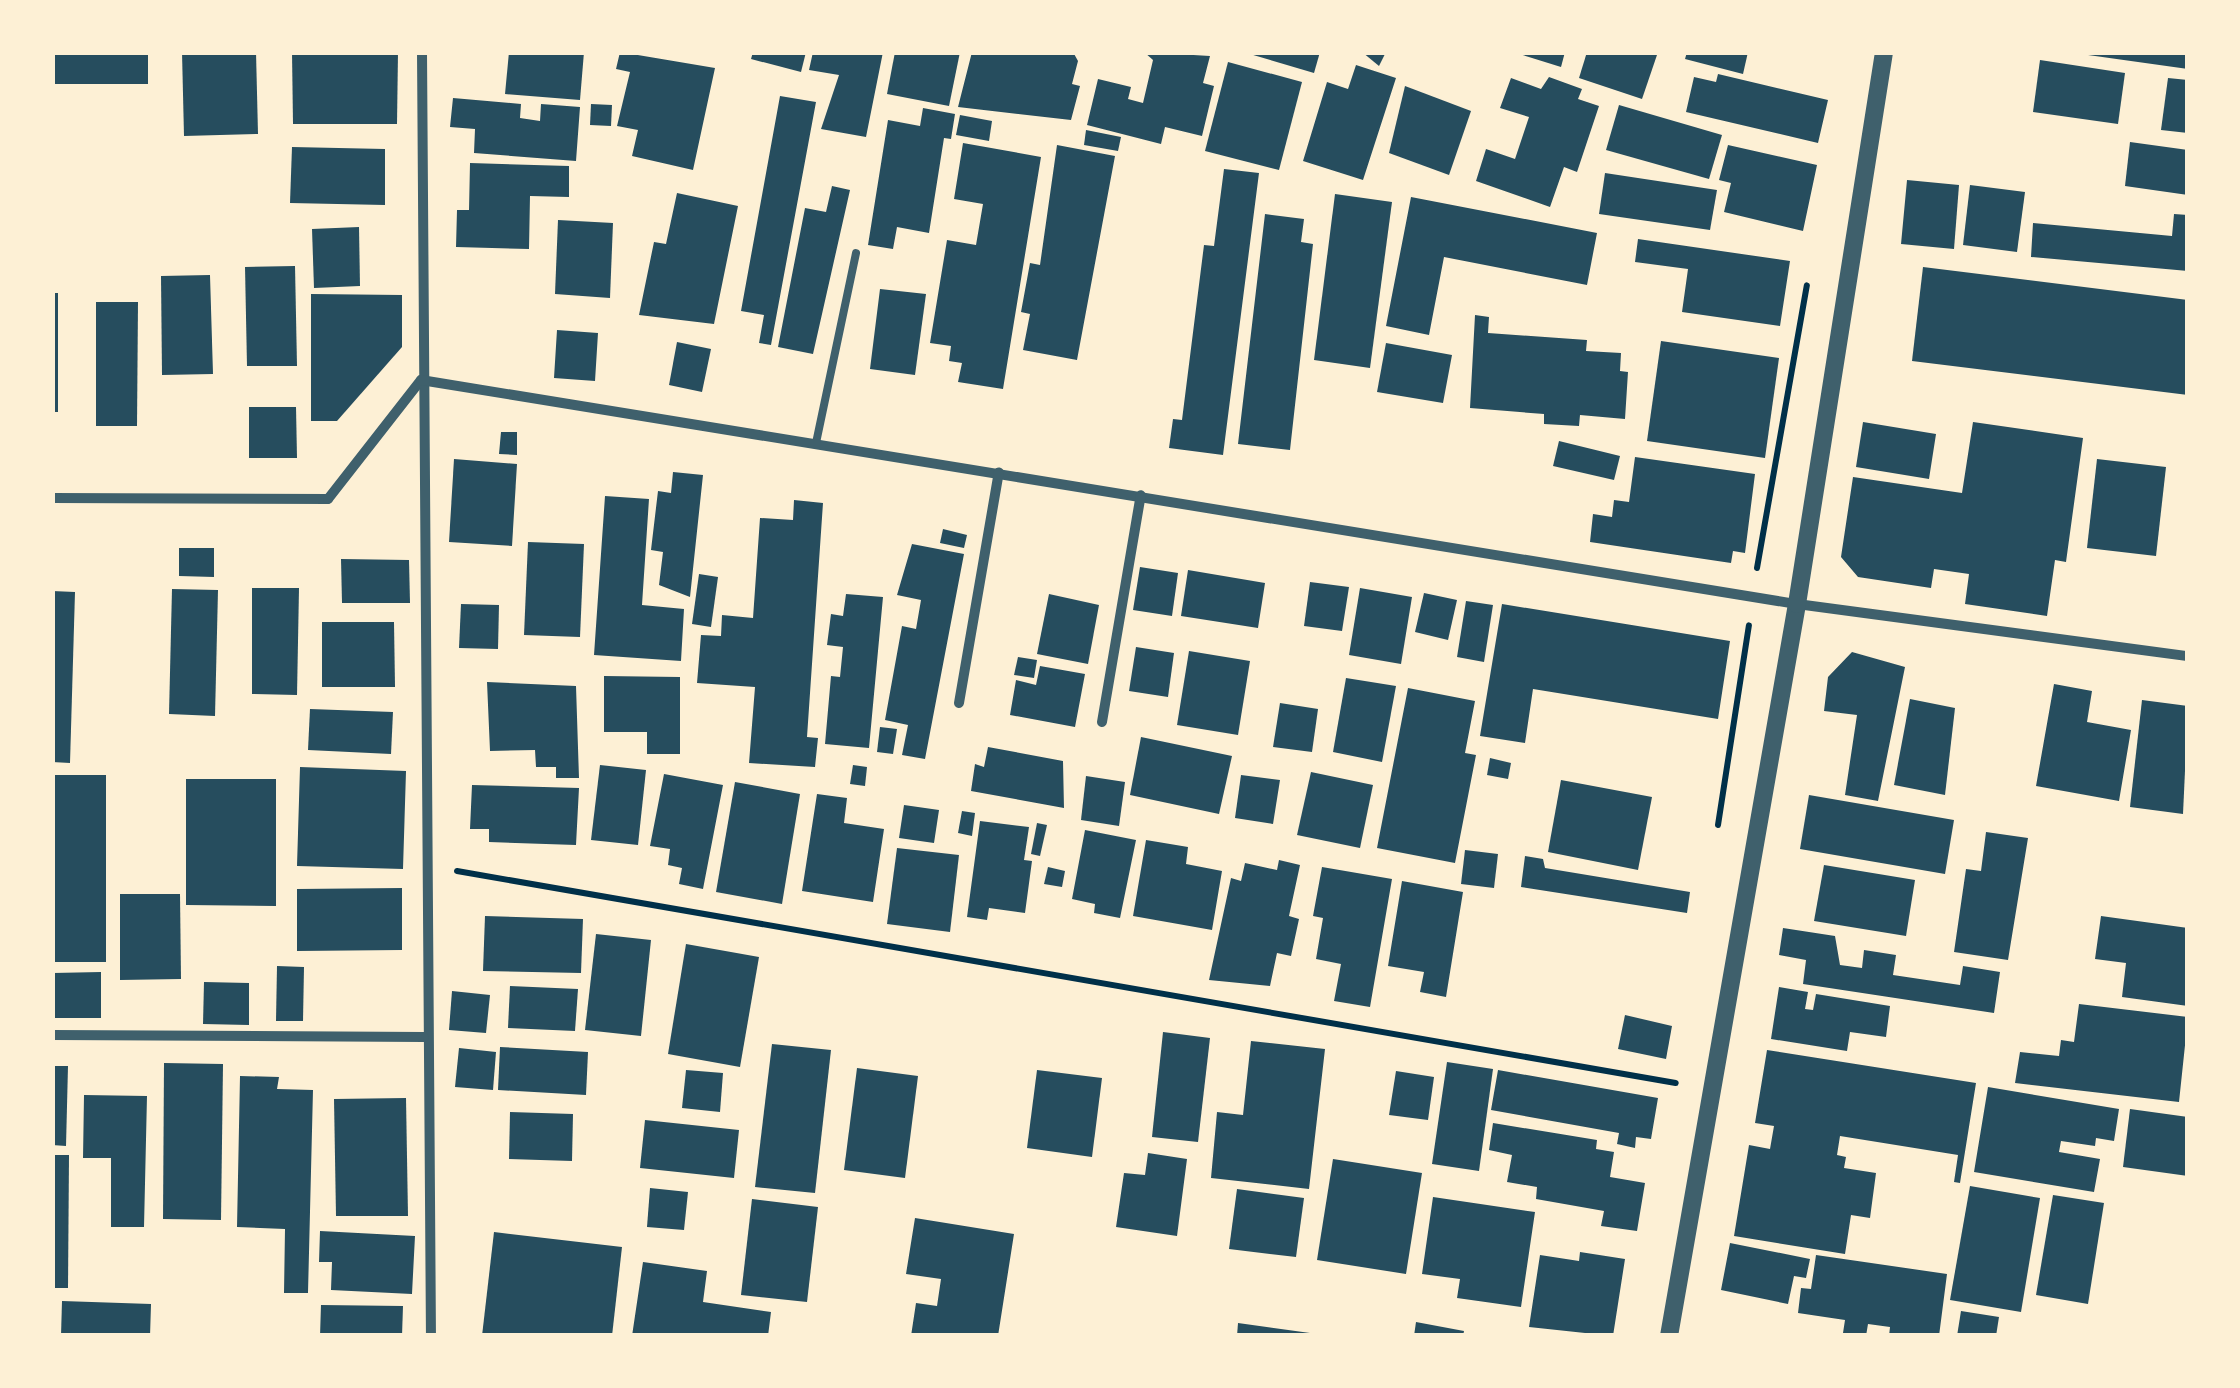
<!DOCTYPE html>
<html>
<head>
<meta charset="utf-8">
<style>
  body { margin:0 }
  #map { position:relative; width:2240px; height:1388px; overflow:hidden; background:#fdf0d5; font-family:"Open Sans",sans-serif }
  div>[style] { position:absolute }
  .building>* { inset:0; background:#264d5e }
  .path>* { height:6px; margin:-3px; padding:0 3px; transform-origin:3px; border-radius:3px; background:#003049 }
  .service>* { height:8px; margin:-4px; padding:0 4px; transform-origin:4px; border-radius:4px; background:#3f606c }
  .minor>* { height:10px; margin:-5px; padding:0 5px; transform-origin:5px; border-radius:5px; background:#3f606c }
  .tertiary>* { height:18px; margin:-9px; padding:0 9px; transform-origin:9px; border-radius:9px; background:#3f606c }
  span { translate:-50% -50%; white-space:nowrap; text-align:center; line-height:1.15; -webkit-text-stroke:10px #fdf0d5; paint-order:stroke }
  .frame { position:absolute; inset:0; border:55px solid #fdf0d5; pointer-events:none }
</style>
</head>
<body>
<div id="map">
  <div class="building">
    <div style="clip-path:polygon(52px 52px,148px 52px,148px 84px,52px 84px)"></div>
    <div style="clip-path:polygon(182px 52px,256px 52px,258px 134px,184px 136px)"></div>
    <div style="clip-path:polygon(292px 52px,398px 52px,397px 124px,293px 124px)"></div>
    <div style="clip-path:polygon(509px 52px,584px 52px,580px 100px,505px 94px)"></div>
    <div style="clip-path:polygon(620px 52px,715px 68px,693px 170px,632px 156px,638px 130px,617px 126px,630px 72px,616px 69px)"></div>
    <div style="clip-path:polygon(753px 52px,806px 52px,801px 72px,751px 59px)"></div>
    <div style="clip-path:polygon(813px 52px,883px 52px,866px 137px,821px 129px,839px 75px,809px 70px)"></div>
    <div style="clip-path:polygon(895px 52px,960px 52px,949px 106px,887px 94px)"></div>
    <div style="clip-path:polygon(972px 52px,1073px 52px,1078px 61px,1072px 84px,1080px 86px,1071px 120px,958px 107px)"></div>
    <div style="clip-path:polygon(1144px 52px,1210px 56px,1203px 83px,1214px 86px,1202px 136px,1165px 127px,1161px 144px,1087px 125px,1098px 79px,1131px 87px,1128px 99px,1143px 103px,1153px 60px)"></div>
    <div style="clip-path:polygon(1243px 52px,1320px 52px,1314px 73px)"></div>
    <div style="clip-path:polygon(1362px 52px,1386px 52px,1379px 66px)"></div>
    <div style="clip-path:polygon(1513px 52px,1565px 52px,1561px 67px)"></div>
    <div style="clip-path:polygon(1587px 52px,1658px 52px,1642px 99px,1579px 78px)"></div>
    <div style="clip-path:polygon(1687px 52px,1748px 52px,1743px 74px,1685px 59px)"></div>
    <div style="clip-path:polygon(2188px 52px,2188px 69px,2088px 55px,2089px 52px)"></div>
    <div style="clip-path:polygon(2040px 60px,2125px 73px,2118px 124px,2033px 112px)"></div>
    <div style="clip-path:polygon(1228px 62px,1302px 82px,1279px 170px,1205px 151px)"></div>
    <div style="clip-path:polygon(1356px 65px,1396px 78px,1363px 180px,1303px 161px,1327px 82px,1348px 89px)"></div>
    <div style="clip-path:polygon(1718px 74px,1828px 100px,1818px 143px,1686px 112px,1694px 77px,1716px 82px)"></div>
    <div style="clip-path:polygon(1549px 77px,1582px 89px,1578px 99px,1599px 106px,1577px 172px,1564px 167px,1550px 207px,1476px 181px,1486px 149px,1515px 159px,1529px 117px,1500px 108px,1511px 78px,1541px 89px)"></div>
    <div style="clip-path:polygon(2168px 78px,2188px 80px,2188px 133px,2161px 130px)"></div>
    <div style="clip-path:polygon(1405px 86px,1471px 111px,1449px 175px,1389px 153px)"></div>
    <div style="clip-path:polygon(780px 96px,816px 102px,771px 345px,759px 343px,764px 315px,741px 311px)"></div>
    <div style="clip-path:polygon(453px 98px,521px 104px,520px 118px,540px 121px,541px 104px,580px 107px,576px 161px,474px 153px,475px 129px,450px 127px)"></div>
    <div style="clip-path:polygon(591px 104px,612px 105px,611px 126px,590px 125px)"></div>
    <div style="clip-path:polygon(1619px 105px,1722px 135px,1709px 179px,1606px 150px)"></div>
    <div style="clip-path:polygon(923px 108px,955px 114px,951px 139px,944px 138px,929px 233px,897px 227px,893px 249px,868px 245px,888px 120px,920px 126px)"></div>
    <div style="clip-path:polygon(960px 115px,992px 121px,989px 141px,956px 135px)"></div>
    <div style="clip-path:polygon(1086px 130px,1121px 137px,1118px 151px,1084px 145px)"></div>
    <div style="clip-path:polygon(2130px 142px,2188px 150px,2188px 195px,2125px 186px)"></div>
    <div style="clip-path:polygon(963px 143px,1041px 157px,1003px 389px,958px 382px,962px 363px,949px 361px,951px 346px,930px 343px,947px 240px,976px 245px,983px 204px,954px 199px)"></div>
    <div style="clip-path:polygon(1057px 145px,1115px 156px,1077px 360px,1023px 350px,1030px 314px,1021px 312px,1030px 263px,1040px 265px)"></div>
    <div style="clip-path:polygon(1728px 145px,1817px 165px,1803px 231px,1724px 212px,1731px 183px,1719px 180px)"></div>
    <div style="clip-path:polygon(292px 147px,385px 149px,385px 205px,290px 203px)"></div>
    <div style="clip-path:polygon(470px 163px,569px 166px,569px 197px,530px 196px,529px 249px,456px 247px,457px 210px,469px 210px)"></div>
    <div style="clip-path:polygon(1224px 169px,1259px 173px,1223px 455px,1169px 448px,1173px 419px,1182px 420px,1204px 245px,1214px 246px)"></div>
    <div style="clip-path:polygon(1605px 173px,1717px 190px,1710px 230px,1599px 214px)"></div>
    <div style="clip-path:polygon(1907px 180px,1959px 185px,1954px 249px,1901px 244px)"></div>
    <div style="clip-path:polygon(1970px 185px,2025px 192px,2017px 252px,1963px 245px)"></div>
    <div style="clip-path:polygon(832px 186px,850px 190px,813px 354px,778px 347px,805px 208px,826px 212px)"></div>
    <div style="clip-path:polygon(677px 193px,738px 206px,714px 324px,639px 315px,654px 242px,666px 244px)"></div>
    <div style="clip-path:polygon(1335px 194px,1392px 202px,1370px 368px,1314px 360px)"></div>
    <div style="clip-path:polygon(1411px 197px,1597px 233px,1587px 285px,1444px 257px,1429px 335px,1386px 326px)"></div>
    <div style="clip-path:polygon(1265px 214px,1304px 219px,1301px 242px,1313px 244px,1290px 450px,1238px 444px)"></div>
    <div style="clip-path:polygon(2174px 214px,2188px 215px,2188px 271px,2031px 257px,2033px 223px,2172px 236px)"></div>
    <div style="clip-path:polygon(558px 220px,613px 223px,610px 298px,555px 294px)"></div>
    <div style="clip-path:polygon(359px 227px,360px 286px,314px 288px,312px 229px)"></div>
    <div style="clip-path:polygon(1638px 239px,1790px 261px,1780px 326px,1682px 312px,1688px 269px,1635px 262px)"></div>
    <div style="clip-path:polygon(295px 266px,297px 366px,247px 366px,245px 267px)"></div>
    <div style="clip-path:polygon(1923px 267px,2188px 300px,2188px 395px,1912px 361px)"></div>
    <div style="clip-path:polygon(210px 275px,213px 374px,162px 375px,161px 276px)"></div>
    <div style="clip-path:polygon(880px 289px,926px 294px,915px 375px,870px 369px)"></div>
    <div style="clip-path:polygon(52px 293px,58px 293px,58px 412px,52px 412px)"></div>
    <div style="clip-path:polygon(311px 294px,402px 295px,402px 347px,337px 421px,311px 421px)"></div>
    <div style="clip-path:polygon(96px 302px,138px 302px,137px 426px,96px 426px)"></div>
    <div style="clip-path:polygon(1475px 315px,1489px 317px,1488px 333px,1587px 340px,1586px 351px,1621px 353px,1620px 371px,1628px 372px,1625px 419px,1580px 415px,1579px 426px,1544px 424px,1544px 414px,1470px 408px)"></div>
    <div style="clip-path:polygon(557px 330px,598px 333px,595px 381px,554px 378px)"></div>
    <div style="clip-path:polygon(1661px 341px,1779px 358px,1765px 458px,1647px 441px)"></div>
    <div style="clip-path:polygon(677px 342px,711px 349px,702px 392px,669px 385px)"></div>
    <div style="clip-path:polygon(1386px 343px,1452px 355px,1443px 403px,1377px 392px)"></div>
    <div style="clip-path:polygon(249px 407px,296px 407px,297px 458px,249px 458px)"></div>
    <div style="clip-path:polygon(1863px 422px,1936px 434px,1929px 479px,1856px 467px)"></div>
    <div style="clip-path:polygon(1973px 422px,2083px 438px,2066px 562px,2055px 560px,2047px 616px,1965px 604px,1969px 574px,1934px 569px,1931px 588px,1858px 577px,1841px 557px,1853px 477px,1962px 493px)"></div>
    <div style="clip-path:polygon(501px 432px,517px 432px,517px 455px,499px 454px)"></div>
    <div style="clip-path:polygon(1559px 441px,1620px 456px,1614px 480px,1553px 466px)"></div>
    <div style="clip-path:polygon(1635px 457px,1755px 474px,1745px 553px,1733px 551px,1731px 563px,1590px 542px,1593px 514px,1612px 517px,1614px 500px,1629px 502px)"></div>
    <div style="clip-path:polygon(454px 459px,517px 464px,512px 546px,449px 542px)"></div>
    <div style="clip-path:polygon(2097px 459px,2166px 467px,2156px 556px,2087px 548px)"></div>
    <div style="clip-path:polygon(673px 472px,703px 475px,690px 597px,659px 585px,663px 552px,651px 550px,658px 491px,671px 493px)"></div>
    <div style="clip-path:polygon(605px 496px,649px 499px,642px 605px,684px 609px,681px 661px,594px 655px)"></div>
    <div style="clip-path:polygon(794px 500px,823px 503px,807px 737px,818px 738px,815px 767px,749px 763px,755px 687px,697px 683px,701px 635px,721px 636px,722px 615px,753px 618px,760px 518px,793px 520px)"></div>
    <div style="clip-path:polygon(943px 529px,967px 535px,964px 548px,940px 543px)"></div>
    <div style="clip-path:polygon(528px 542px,584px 544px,580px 637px,524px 635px)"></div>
    <div style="clip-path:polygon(912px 544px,964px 554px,925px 759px,902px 755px,908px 725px,885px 720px,902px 626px,916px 629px,921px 600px,897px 595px)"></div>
    <div style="clip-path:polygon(179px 548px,214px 548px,214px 577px,179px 576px)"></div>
    <div style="clip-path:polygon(341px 559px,409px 560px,410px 603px,342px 603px)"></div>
    <div style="clip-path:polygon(1140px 567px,1178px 573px,1172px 616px,1133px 610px)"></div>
    <div style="clip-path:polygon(1188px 570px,1265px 583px,1258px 628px,1181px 616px)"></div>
    <div style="clip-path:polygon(699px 574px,718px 577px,711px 627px,692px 624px)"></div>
    <div style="clip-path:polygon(1310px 582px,1349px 587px,1342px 631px,1304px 626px)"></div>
    <div style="clip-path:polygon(252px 588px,299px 588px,297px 695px,252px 694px)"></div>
    <div style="clip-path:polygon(1360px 588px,1412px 597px,1401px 664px,1349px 655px)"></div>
    <div style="clip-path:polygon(172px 589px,218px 590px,215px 716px,169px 714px)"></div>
    <div style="clip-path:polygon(52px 591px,75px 592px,70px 763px,52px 762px)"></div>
    <div style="clip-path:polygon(1424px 593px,1457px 600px,1448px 640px,1415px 632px)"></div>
    <div style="clip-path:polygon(846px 594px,883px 597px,869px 748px,825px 744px,831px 676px,840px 677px,843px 647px,827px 645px,831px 614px,843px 616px)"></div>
    <div style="clip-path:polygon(1049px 594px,1099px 605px,1088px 664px,1037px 654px)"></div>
    <div style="clip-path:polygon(1466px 601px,1493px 605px,1484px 662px,1457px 657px)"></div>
    <div style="clip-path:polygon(461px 604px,499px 605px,498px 649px,459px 648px)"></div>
    <div style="clip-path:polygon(1502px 604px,1730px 641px,1718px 719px,1533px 689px,1525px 743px,1480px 736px)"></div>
    <div style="clip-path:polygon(322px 622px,394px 622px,395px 687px,322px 687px)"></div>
    <div style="clip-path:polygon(1136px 647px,1174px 653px,1168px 697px,1129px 691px)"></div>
    <div style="clip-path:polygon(1189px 651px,1250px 661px,1238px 735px,1177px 725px)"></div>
    <div style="clip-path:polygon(1852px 652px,1905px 667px,1878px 801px,1845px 795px,1857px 715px,1824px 711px,1828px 677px)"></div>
    <div style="clip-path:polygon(1018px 657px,1037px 660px,1034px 678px,1014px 675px)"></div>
    <div style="clip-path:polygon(1040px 666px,1085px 674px,1075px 727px,1010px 715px,1016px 680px,1036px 685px)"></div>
    <div style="clip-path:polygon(604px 676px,680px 677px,680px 754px,647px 754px,647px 732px,604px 732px)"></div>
    <div style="clip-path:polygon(1346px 678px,1396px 686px,1382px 762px,1333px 752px)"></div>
    <div style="clip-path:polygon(487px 682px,576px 686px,579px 778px,556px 778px,556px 767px,536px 767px,535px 750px,490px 751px)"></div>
    <div style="clip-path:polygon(2054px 684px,2092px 691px,2087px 722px,2131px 730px,2119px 801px,2036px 786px)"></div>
    <div style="clip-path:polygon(1408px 688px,1475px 701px,1465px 753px,1476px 755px,1455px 863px,1377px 848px)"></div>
    <div style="clip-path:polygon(1910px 699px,1955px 708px,1945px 795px,1894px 785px)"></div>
    <div style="clip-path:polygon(2142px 700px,2188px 706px,2183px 814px,2130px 807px)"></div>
    <div style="clip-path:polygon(1280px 703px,1318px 709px,1312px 752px,1273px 747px)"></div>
    <div style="clip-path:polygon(310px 709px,393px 712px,391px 754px,308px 750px)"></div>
    <div style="clip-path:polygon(880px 727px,897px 729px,893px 754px,877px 752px)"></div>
    <div style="clip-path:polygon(1141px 737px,1232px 756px,1219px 814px,1130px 795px)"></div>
    <div style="clip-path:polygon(988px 747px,1063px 761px,1064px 808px,971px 791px,975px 764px,984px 767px)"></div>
    <div style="clip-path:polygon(1490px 758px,1511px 763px,1508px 779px,1487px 775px)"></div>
    <div style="clip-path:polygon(600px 765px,646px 770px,638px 845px,591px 840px)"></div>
    <div style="clip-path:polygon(853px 765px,867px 767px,865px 786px,850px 784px)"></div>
    <div style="clip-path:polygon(300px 767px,406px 771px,403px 869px,297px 866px)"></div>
    <div style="clip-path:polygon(1311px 772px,1373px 785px,1360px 848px,1297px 835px)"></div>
    <div style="clip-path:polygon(664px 774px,723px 785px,703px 889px,679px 884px,682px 868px,668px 865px,670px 849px,650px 846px)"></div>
    <div style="clip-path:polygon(52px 775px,106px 775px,106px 962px,52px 962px)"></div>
    <div style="clip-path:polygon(1241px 775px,1280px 780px,1273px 824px,1235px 818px)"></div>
    <div style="clip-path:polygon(1086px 776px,1125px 782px,1119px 826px,1081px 820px)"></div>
    <div style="clip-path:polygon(186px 779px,276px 779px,276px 906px,186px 905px)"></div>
    <div style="clip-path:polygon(1561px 780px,1652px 797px,1638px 870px,1548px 852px)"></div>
    <div style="clip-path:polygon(735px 782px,800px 794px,782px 904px,716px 892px)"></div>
    <div style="clip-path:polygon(472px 785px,579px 788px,576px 845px,489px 842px,489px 829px,470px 829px)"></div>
    <div style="clip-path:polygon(817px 794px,847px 798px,844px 823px,884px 829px,873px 902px,802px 891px)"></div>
    <div style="clip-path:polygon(1809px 795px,1954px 820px,1945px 874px,1800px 849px)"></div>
    <div style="clip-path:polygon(904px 805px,939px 810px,934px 843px,899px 838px)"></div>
    <div style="clip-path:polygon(962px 811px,975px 813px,972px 836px,958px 833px)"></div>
    <div style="clip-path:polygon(980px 821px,1029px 827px,1024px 860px,1032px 861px,1025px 913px,989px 908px,987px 920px,967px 917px)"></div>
    <div style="clip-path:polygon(1037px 823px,1047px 825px,1040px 856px,1031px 854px)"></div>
    <div style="clip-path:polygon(1085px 830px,1136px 840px,1120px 918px,1094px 913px,1095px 904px,1072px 899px)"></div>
    <div style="clip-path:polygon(1986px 832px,2028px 838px,2008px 960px,1954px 952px,1966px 869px,1981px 871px)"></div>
    <div style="clip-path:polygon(1146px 840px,1188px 847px,1186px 864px,1222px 871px,1212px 930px,1133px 916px)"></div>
    <div style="clip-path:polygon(897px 848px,959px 855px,950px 932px,887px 924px)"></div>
    <div style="clip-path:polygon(1465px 850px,1498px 854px,1494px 888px,1461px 884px)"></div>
    <div style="clip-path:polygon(1525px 856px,1543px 859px,1545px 868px,1690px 892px,1687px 913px,1521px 887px)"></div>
    <div style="clip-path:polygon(1279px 860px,1300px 865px,1289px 916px,1299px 919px,1291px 956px,1277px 953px,1270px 986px,1209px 980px,1231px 878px,1241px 881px,1245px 863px,1277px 870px)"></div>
    <div style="clip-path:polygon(1824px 865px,1915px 880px,1906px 936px,1814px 921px)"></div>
    <div style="clip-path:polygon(1048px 867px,1065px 871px,1062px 887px,1044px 884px)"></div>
    <div style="clip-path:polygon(1322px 867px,1392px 879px,1370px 1007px,1334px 1001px,1341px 964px,1316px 959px,1323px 918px,1313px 916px)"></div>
    <div style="clip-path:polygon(1402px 881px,1463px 892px,1446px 997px,1420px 992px,1424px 972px,1388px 966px)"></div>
    <div style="clip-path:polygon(402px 888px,402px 950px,297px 951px,297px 889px)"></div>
    <div style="clip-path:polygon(120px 894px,180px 894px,181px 979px,120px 980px)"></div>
    <div style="clip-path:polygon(485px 916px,583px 919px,581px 973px,483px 971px)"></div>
    <div style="clip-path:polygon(2101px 916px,2188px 928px,2188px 1006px,2122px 997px,2126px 963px,2095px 959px)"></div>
    <div style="clip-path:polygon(1783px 928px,1835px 936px,1840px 965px,1862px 968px,1864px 950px,1896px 955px,1893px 975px,1960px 985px,1963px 966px,2000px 972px,1994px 1013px,1803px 984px,1806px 960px,1779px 955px)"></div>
    <div style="clip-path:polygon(596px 934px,651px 940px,641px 1036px,585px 1030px)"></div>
    <div style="clip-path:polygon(686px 944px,759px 957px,740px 1067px,668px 1054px)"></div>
    <div style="clip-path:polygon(277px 966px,304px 967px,303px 1021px,276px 1021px)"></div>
    <div style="clip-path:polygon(101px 972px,101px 1018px,53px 1018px,53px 973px)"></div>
    <div style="clip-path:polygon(204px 982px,249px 983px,249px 1025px,203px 1024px)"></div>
    <div style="clip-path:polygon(510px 986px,578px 989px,575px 1031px,508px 1028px)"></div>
    <div style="clip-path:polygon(1779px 987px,1808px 992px,1805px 1009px,1813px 1010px,1816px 994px,1890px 1006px,1886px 1037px,1850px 1032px,1847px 1051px,1771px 1039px)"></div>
    <div style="clip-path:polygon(452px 991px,490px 995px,486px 1033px,449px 1030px)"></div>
    <div style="clip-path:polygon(2079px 1004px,2188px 1017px,2179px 1102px,2015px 1083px,2020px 1052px,2059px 1056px,2061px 1040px,2074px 1042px)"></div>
    <div style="clip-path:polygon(1625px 1015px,1672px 1026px,1666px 1059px,1618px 1049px)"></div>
    <div style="clip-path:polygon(1163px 1032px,1210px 1038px,1198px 1142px,1152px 1137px)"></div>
    <div style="clip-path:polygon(1251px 1041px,1325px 1049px,1309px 1189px,1211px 1178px,1217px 1112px,1243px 1115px)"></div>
    <div style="clip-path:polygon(772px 1044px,831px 1050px,815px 1193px,755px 1187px)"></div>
    <div style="clip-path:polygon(500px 1047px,588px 1052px,586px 1095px,498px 1090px)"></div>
    <div style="clip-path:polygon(459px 1048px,496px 1052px,493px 1090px,455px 1087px)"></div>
    <div style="clip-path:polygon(1767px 1050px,1976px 1083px,1960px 1183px,1954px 1182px,1958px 1155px,1840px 1136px,1837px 1155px,1846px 1157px,1844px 1168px,1876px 1173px,1870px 1218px,1851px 1215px,1845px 1254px,1734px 1236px,1749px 1145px,1770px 1149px,1774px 1126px,1755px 1123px)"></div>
    <div style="clip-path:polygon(1447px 1062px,1493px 1069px,1479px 1171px,1432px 1164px)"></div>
    <div style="clip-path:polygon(164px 1063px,223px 1064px,221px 1220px,163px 1219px)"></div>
    <div style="clip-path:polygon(52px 1066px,68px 1066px,66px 1146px,52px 1145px)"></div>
    <div style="clip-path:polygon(857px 1068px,918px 1076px,905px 1178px,844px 1170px)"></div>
    <div style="clip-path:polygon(686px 1070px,723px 1073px,720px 1112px,682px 1108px)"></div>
    <div style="clip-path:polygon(1037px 1070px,1102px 1078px,1092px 1157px,1027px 1148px)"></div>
    <div style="clip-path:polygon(1498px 1070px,1658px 1098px,1651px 1139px,1636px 1137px,1635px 1148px,1617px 1144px,1619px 1133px,1491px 1110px)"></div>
    <div style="clip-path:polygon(1396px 1071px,1434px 1077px,1428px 1120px,1389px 1115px)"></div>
    <div style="clip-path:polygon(240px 1076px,279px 1077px,277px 1089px,313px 1090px,308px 1293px,284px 1293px,285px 1229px,237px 1227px)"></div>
    <div style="clip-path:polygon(1988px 1087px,2119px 1109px,2114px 1141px,2096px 1138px,2095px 1146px,2061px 1141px,2059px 1152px,2100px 1159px,2094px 1192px,1974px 1172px)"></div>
    <div style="clip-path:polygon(84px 1095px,147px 1096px,144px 1227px,111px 1227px,111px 1158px,83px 1158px)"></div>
    <div style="clip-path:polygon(406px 1098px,408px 1216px,336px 1216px,334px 1099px)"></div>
    <div style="clip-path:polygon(2130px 1109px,2188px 1117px,2188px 1176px,2123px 1167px)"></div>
    <div style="clip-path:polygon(510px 1112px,573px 1114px,572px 1161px,509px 1159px)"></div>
    <div style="clip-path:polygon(645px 1120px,739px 1130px,734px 1178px,640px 1168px)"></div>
    <div style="clip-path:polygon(1493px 1123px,1597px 1140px,1596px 1149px,1614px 1152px,1610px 1177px,1645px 1183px,1637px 1231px,1601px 1226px,1604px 1211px,1536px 1199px,1537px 1187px,1507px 1182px,1512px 1155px,1489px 1150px)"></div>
    <div style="clip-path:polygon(1148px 1153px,1187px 1159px,1177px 1236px,1116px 1227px,1124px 1173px,1145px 1175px)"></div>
    <div style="clip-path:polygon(52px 1155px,69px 1155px,68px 1288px,52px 1288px)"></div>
    <div style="clip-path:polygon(1333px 1159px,1422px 1173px,1406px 1274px,1317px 1260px)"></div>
    <div style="clip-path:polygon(1970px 1186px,2040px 1198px,2021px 1312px,1950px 1300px)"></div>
    <div style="clip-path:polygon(650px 1188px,688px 1192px,684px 1230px,647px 1227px)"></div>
    <div style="clip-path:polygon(1237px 1189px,1304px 1198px,1296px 1257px,1229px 1249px)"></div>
    <div style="clip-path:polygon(2053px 1195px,2104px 1203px,2088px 1304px,2036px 1295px)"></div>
    <div style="clip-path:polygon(1433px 1197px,1535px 1212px,1521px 1307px,1457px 1298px,1460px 1279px,1422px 1274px)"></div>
    <div style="clip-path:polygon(752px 1199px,818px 1207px,807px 1302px,741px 1295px)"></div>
    <div style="clip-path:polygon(915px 1218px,1014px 1234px,998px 1336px,911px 1336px,916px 1303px,937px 1306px,941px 1279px,906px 1274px)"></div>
    <div style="clip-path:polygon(320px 1231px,415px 1236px,412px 1294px,331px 1290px,332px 1262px,319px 1262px)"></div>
    <div style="clip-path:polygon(494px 1232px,622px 1247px,612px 1336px,482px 1336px)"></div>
    <div style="clip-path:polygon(1730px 1243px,1810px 1259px,1806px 1278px,1794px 1276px,1788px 1304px,1721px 1290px)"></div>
    <div style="clip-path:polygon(1580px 1252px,1625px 1259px,1613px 1336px,1529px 1327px,1540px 1255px,1579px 1261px)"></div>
    <div style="clip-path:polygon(1816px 1255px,1947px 1274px,1939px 1336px,1889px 1336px,1890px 1327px,1868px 1324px,1866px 1336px,1843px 1333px,1845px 1320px,1798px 1313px,1801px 1288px,1811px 1289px)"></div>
    <div style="clip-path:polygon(643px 1262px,707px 1271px,703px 1302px,771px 1312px,768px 1336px,632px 1336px)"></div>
    <div style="clip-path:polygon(62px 1301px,151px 1304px,150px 1336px,61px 1336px)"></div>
    <div style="clip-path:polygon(321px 1305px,403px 1306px,402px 1336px,320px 1336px)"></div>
    <div style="clip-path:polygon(1961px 1311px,1999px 1317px,1996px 1336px,1957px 1336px)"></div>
    <div style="clip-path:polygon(1416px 1322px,1464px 1331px,1463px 1336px,1414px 1336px)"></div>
    <div style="clip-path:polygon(1238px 1323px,1310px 1333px,1310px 1336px,1237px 1336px)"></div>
  </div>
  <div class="path">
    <div style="left:1757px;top:568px;width:287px;rotate:-80deg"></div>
    <div style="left:1718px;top:825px;width:202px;rotate:-81.2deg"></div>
    <div style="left:457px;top:871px;width:1237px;rotate:9.87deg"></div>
  </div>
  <div class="service">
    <div style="left:816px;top:443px;width:194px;rotate:-78.1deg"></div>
  </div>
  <div class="minor">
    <div style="left:422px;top:52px;width:1284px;rotate:89.6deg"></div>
    <div style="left:52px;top:498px;width:276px;rotate:0.2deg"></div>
    <div style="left:328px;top:499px;width:151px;rotate:-52deg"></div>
    <div style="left:421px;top:380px;width:1394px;rotate:9.25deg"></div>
    <div style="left:1797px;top:604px;width:394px;rotate:7.6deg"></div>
    <div style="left:959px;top:703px;width:234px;rotate:-80.2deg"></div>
    <div style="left:1102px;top:722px;width:230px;rotate:-80.3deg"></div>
    <div style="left:52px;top:1035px;width:372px;rotate:0.3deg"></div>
  </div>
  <div class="tertiary">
    <div style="left:1669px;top:1336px;width:743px;rotate:-80.08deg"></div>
    <div style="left:1797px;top:604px;width:559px;rotate:-81.04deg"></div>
  </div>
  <div class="frame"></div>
</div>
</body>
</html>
